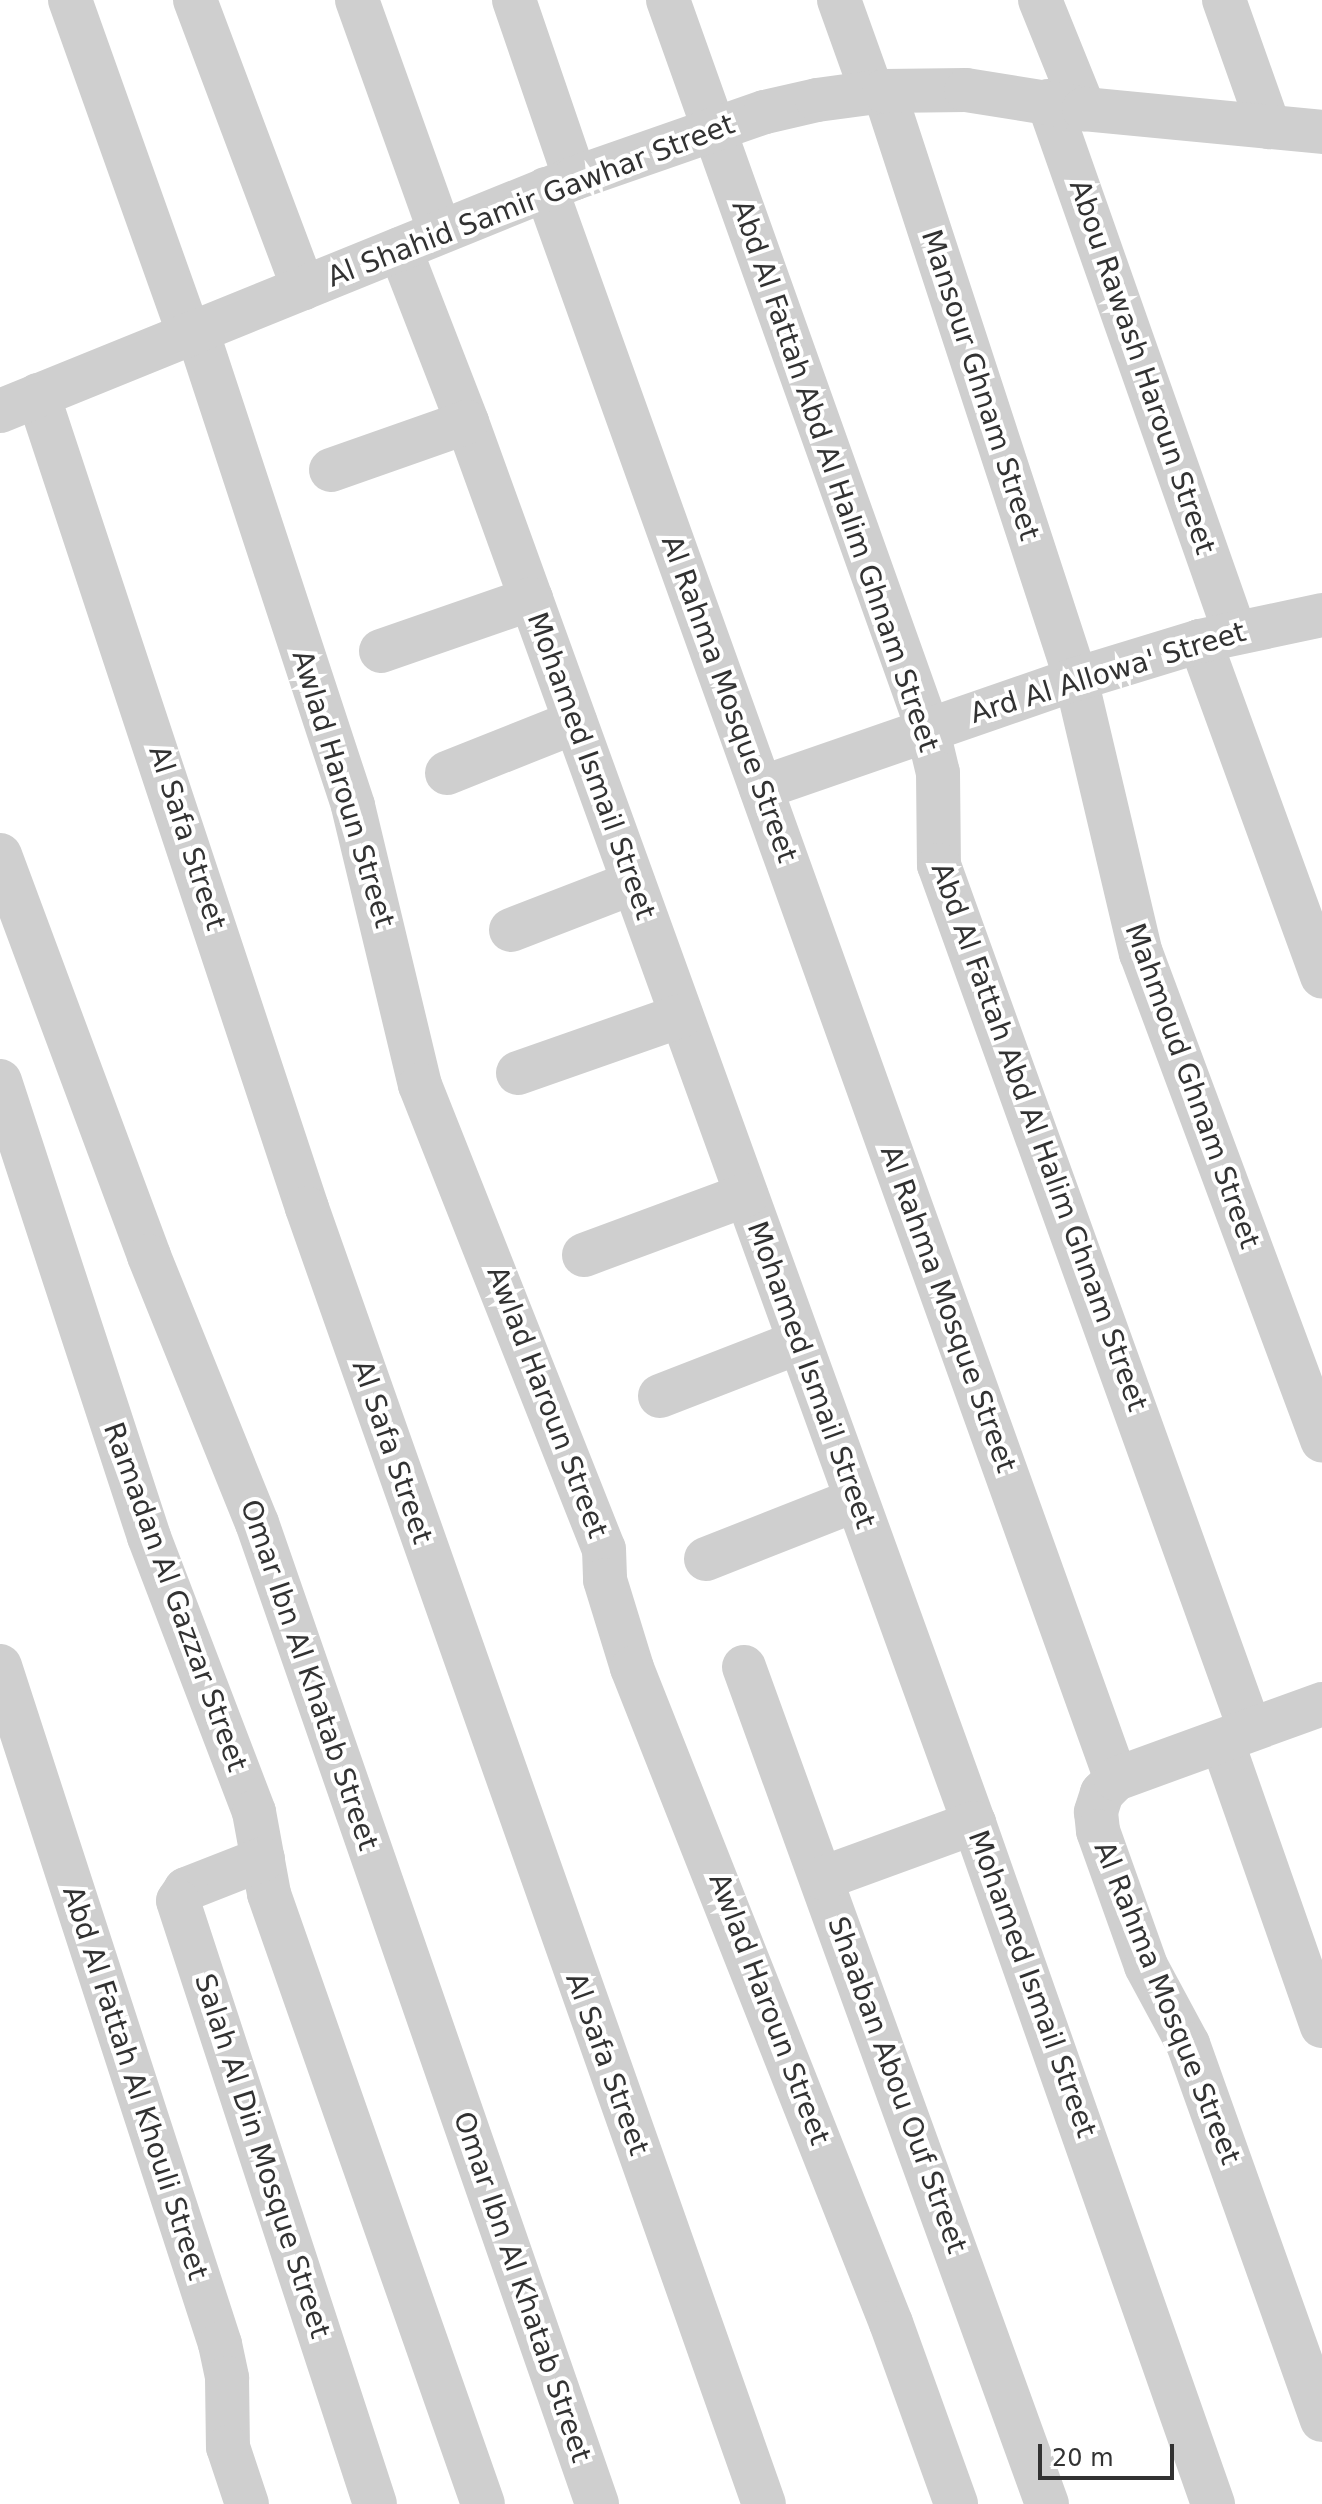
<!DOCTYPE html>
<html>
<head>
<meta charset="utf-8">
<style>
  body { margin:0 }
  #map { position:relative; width:1322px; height:2504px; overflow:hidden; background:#fff; font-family:"DejaVu Sans",sans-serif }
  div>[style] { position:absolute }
  .minor>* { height:44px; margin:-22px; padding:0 22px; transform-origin:22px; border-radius:22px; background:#cfcfcf }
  span { translate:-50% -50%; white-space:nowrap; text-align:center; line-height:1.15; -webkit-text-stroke:8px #fff; paint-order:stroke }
  .street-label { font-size:28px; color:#323232 }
  .scale { position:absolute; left:1038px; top:2444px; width:136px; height:36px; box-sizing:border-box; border:4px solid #323232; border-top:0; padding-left:10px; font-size:24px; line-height:28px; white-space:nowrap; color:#323232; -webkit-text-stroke:6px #fff; paint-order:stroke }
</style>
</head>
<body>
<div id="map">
  <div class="minor">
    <div style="left:70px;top:0;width:356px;rotate:70.4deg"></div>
    <div style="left:195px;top:0;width:308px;rotate:69.4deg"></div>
    <div style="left:357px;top:0;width:246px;rotate:70.3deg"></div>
    <div style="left:514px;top:0;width:188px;rotate:71.1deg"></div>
    <div style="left:668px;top:0;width:772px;rotate:70.39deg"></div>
    <div style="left:927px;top:727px;width:47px;rotate:76.6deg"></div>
    <div style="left:938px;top:773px;width:92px;rotate:89.4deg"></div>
    <div style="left:939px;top:865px;width:919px;rotate:70.22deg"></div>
    <div style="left:839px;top:0;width:98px;rotate:70.3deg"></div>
    <div style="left:1040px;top:0;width:118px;rotate:68deg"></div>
    <div style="left:1224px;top:0;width:135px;rotate:70.5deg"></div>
    <div style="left:884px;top:91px;width:619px;rotate:71.92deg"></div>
    <div style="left:1076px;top:679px;width:282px;rotate:76.7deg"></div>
    <div style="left:1141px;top:953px;width:520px;rotate:69.61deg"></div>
    <div style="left:1048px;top:101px;width:564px;rotate:70.63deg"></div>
    <div style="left:546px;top:189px;width:1689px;rotate:70.28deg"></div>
    <div style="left:1116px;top:1779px;width:20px;rotate:135deg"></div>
    <div style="left:1102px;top:1793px;width:20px;rotate:108deg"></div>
    <div style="left:1096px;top:1812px;width:19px;rotate:84deg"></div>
    <div style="left:1098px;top:1831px;width:143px;rotate:70.4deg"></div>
    <div style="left:1146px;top:1966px;width:89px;rotate:61.7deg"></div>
    <div style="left:1188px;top:2044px;width:399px;rotate:70.4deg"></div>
    <div style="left:400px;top:249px;width:186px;rotate:68.8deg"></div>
    <div style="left:467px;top:422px;width:1490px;rotate:70.11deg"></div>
    <div style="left:974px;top:1823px;width:722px;rotate:70.66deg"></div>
    <div style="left:197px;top:331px;width:500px;rotate:71.8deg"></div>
    <div style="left:353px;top:806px;width:287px;rotate:76.5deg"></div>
    <div style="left:420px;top:1085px;width:499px;rotate:68.4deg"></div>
    <div style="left:604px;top:1549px;width:31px;rotate:88deg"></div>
    <div style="left:605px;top:1580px;width:92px;rotate:72.9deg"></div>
    <div style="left:632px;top:1668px;width:704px;rotate:68.43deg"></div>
    <div style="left:891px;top:2323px;width:192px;rotate:70.2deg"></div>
    <div style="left:38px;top:395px;width:856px;rotate:71.69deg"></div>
    <div style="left:307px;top:1208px;width:1374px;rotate:70.58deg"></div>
    <div style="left:0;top:411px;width:620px;rotate:-22.06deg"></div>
    <div style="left:575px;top:178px;width:201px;rotate:-19.2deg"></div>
    <div style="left:765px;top:112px;width:53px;rotate:-13deg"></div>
    <div style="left:817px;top:100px;width:68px;rotate:-7.7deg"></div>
    <div style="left:884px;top:91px;width:82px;rotate:-0.7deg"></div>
    <div style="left:966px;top:90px;width:120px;rotate:9.1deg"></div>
    <div style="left:1084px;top:109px;width:239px;rotate:5.5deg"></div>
    <div style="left:331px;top:470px;width:144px;rotate:-19.4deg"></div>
    <div style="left:1200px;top:641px;width:357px;rotate:70deg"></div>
    <div style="left:381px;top:651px;width:159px;rotate:-19.1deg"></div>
    <div style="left:447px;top:773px;width:138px;rotate:-21.7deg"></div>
    <div style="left:761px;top:788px;width:333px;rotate:-19.1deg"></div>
    <div style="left:1076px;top:679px;width:130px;rotate:-17deg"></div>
    <div style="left:1200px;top:641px;width:125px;rotate:-12deg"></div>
    <div style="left:0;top:855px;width:428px;rotate:69.6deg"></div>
    <div style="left:149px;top:1256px;width:288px;rotate:68deg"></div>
    <div style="left:257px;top:1523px;width:1038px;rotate:70.88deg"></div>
    <div style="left:511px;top:930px;width:131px;rotate:-21.1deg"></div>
    <div style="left:518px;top:1073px;width:173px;rotate:-19.3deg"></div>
    <div style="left:0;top:1081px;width:480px;rotate:71.9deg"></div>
    <div style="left:149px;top:1537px;width:294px;rotate:69.1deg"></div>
    <div style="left:254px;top:1812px;width:83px;rotate:79.6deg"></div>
    <div style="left:269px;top:1894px;width:646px;rotate:70.67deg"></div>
    <div style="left:584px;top:1255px;width:173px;rotate:-20.3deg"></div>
    <div style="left:660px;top:1396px;width:149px;rotate:-21.2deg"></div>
    <div style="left:706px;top:1559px;width:161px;rotate:-21.5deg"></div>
    <div style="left:0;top:1666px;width:713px;rotate:72.02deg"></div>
    <div style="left:220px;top:2344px;width:35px;rotate:78deg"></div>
    <div style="left:227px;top:2378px;width:69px;rotate:89.2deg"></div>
    <div style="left:228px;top:2447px;width:60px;rotate:71.6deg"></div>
    <div style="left:744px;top:1667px;width:890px;rotate:70.1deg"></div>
    <div style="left:1222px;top:1741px;width:302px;rotate:70.7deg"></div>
    <div style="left:1116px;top:1779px;width:219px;rotate:-20deg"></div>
    <div style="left:263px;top:1859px;width:83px;rotate:158.7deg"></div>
    <div style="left:186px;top:1889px;width:14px;rotate:124deg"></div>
    <div style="left:178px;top:1901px;width:634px;rotate:71.91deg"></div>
    <div style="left:823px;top:1878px;width:161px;rotate:-20deg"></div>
  </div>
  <div class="street-label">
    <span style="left:531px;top:201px;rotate:-21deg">Al Shahid Samir Gawhar Street</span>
    <span style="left:1142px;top:367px;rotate:71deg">Abou Rawash Haroun Street</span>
    <span style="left:980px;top:385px;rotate:72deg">Mansour Ghnam Street</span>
    <span style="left:835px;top:476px;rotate:71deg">Abd Al Fattah Abd Al Halim Ghnam Street</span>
    <span style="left:1108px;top:673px;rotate:-17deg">Ard Al Allowa' Street</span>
    <span style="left:729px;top:699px;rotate:70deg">Al Rahma Mosque Street</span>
    <span style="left:591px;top:766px;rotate:70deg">Mohamed Ismail Street</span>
    <span style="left:343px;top:789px;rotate:73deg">Awlad Haroun Street</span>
    <span style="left:187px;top:838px;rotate:72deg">Al Safa Street</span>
    <span style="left:1192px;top:1086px;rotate:70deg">Mahmoud Ghnam Street</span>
    <span style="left:1039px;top:1137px;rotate:70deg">Abd Al Fattah Abd Al Halim Ghnam Street</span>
    <span style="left:948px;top:1309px;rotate:70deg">Al Rahma Mosque Street</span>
    <span style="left:811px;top:1375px;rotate:70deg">Mohamed Ismail Street</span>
    <span style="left:547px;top:1402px;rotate:69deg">Awlad Haroun Street</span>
    <span style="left:392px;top:1452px;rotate:71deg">Al Safa Street</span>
    <span style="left:175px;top:1597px;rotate:70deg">Ramadan Al Gazzar Street</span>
    <span style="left:309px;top:1675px;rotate:71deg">Omar Ibn Al Khatab Street</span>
    <span style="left:1032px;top:1984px;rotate:70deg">Mohamed Ismail Street</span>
    <span style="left:1167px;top:2003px;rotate:68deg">Al Rahma Mosque Street</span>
    <span style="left:769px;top:2009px;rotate:69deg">Awlad Haroun Street</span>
    <span style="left:607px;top:2064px;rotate:70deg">Al Safa Street</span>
    <span style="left:135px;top:2083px;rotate:72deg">Abd Al Fattah Al Khouli Street</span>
    <span style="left:897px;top:2085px;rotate:70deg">Shaaban Abou Ouf Street</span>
    <span style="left:262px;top:2156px;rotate:72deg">Salah Al Din Mosque Street</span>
    <span style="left:522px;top:2287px;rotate:71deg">Omar Ibn Al Khatab Street</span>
  </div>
  <div class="scale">20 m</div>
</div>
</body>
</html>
